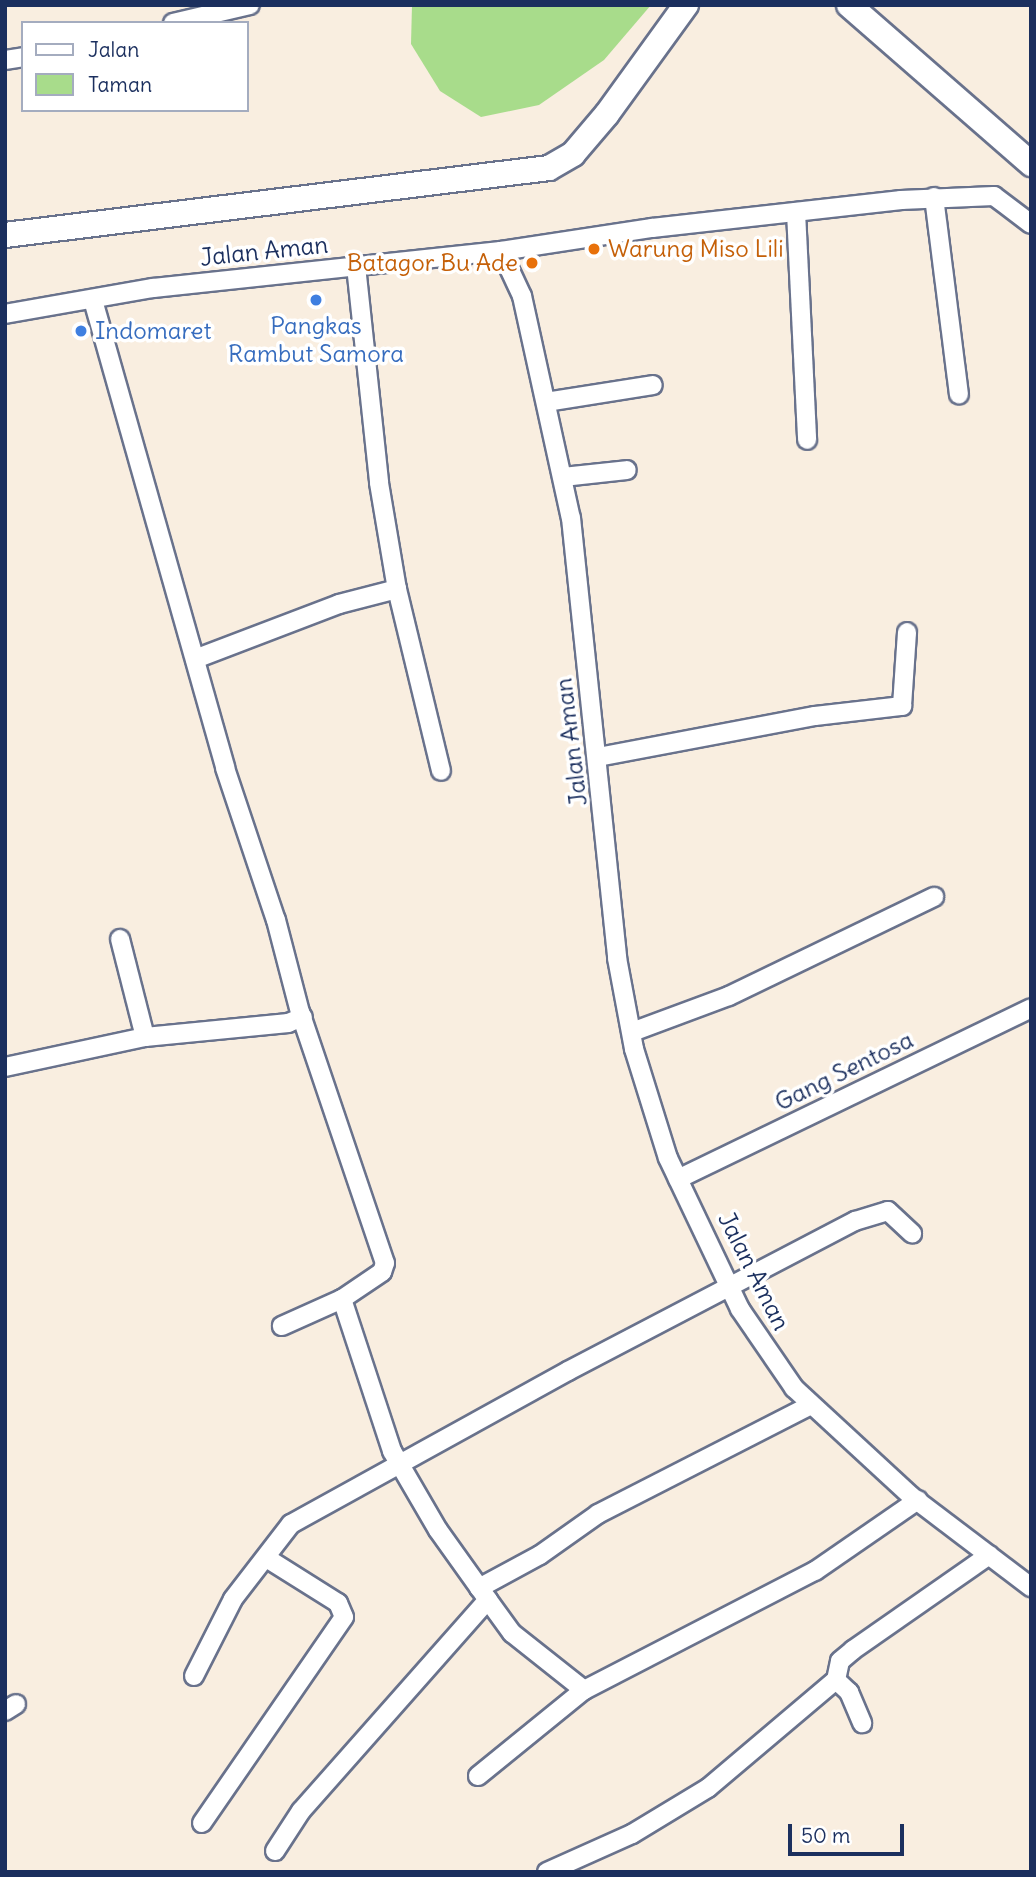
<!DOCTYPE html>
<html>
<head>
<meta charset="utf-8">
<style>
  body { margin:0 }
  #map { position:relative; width:1036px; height:1877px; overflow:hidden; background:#f9eee0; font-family:Delius,sans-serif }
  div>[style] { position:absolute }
  .green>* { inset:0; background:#a8dc8b }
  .roads { filter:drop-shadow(2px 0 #69728c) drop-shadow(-2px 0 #69728c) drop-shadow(0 2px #69728c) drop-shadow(0 -2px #69728c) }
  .street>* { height:18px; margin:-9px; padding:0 9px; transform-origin:9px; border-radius:9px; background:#fff }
  .secondary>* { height:24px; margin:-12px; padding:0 12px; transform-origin:12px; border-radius:12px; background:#fff }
  .dots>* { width:19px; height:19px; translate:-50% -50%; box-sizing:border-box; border:4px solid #fff; border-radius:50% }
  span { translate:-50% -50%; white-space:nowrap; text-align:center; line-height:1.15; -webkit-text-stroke:7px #fff; paint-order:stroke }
  .food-label { font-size:24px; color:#c56008 }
  .left { translate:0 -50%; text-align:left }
  .right { translate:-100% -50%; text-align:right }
  .street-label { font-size:24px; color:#1b2f5e }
  .shop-label { font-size:24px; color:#366cbe }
  .frame { position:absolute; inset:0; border:7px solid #1b2f5e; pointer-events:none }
  .legend { position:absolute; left:21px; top:21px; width:228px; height:91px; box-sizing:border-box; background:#fff; border:2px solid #a4acbf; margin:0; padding:9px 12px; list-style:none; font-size:21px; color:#1b2f5e }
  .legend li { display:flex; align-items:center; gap:14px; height:35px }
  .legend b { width:35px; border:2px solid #a4acbf }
  .scale { position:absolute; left:788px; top:1824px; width:116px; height:32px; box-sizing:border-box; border:4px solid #1b2f5e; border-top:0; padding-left:9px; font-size:21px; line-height:24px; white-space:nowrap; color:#1b2f5e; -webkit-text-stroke:5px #fff; paint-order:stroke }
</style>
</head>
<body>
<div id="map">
  <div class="green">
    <div style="clip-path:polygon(412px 5px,651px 5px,604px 60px,539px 105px,481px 117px,440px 91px,411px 44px)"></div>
  </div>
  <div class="roads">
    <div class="street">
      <div style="left:173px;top:23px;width:79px;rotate:-13.2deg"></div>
      <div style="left:5px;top:60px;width:18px;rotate:-9deg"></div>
      <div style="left:934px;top:197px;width:199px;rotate:82.8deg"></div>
      <div style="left:796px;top:212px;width:228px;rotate:87.2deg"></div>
      <div style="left:501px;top:251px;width:50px;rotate:65deg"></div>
      <div style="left:522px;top:296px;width:227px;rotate:77.6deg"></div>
      <div style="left:571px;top:518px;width:442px;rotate:84deg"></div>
      <div style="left:617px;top:958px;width:93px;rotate:79.4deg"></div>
      <div style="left:634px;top:1049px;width:114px;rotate:72.7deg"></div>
      <div style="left:668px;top:1158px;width:167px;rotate:64.5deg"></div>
      <div style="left:740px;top:1309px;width:96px;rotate:55.6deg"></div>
      <div style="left:794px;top:1388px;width:159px;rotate:42.7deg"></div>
      <div style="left:911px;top:1496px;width:151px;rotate:37.2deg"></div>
      <div style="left:356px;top:266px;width:218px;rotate:83.9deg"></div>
      <div style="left:379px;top:483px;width:108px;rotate:80.4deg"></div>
      <div style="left:397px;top:589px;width:187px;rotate:76.4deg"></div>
      <div style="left:93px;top:300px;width:486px;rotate:74.2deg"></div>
      <div style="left:225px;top:768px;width:160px;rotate:71.5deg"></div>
      <div style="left:276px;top:920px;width:95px;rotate:75.4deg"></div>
      <div style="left:300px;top:1012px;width:265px;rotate:71.3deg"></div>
      <div style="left:385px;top:1263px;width:9px;rotate:108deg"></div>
      <div style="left:382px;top:1272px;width:48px;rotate:146deg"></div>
      <div style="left:342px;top:1299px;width:66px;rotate:155.8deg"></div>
      <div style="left:5px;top:314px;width:150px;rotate:-10deg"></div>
      <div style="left:153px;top:288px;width:350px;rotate:-6.1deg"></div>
      <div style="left:501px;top:251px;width:153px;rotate:-8.7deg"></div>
      <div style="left:652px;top:228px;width:251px;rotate:-6.4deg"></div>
      <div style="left:901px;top:200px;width:93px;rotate:-2.5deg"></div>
      <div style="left:994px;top:196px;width:46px;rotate:37.1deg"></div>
      <div style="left:546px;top:402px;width:108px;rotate:-9deg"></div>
      <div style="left:563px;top:477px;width:64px;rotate:-6.2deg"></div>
      <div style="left:195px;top:659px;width:154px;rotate:-20.9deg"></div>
      <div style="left:339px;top:604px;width:60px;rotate:-14.5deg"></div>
      <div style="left:598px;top:757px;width:221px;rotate:-10.7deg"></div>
      <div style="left:815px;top:716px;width:88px;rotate:-6.6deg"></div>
      <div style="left:902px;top:706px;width:74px;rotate:-86.1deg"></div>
      <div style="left:120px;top:939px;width:101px;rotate:75.7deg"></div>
      <div style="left:632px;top:1032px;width:103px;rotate:-20.4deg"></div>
      <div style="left:729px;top:996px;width:228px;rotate:-25.8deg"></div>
      <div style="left:5px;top:1067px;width:143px;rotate:-12.1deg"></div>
      <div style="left:145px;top:1037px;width:144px;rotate:-5.6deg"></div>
      <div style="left:288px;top:1023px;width:16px;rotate:-22deg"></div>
      <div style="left:678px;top:1179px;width:392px;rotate:-25.8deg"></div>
      <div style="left:479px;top:1588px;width:69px;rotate:-28.4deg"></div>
      <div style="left:540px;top:1555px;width:71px;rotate:-35.3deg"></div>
      <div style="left:598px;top:1514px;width:239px;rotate:-27.1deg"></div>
      <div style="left:488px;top:1600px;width:41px;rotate:54deg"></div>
      <div style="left:512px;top:1633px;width:92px;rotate:38.4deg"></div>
      <div style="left:194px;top:1676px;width:86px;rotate:-63.1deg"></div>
      <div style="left:233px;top:1599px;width:95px;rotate:-52.3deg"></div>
      <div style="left:291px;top:1524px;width:316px;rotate:-28.9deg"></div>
      <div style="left:568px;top:1371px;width:324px;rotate:-27.6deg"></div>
      <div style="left:855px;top:1221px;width:34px;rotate:-17deg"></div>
      <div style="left:888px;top:1211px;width:33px;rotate:43deg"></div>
      <div style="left:836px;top:1680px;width:18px;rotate:43deg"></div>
      <div style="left:849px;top:1692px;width:34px;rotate:67deg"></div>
      <div style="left:5px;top:1711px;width:13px;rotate:-32deg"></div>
      <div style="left:478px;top:1776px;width:136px;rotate:-39.1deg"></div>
      <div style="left:584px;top:1690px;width:260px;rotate:-27.3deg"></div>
      <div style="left:815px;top:1571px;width:125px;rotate:-34.6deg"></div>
      <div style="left:202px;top:1823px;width:250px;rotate:-55.4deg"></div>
      <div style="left:344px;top:1617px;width:15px;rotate:-113deg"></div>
      <div style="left:338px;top:1603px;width:83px;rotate:-147.8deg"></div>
      <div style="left:275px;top:1851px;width:48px;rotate:-57deg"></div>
      <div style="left:301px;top:1811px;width:282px;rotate:-48.5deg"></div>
      <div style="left:488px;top:1600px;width:86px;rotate:-125.5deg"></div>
      <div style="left:438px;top:1530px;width:91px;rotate:-120.2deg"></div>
      <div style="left:392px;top:1451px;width:160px;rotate:-108.2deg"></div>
      <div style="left:547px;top:1872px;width:93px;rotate:-24.1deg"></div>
      <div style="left:632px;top:1834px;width:89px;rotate:-31.2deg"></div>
      <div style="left:708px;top:1788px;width:167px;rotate:-40.2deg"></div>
      <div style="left:836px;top:1680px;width:19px;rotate:-78deg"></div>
      <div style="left:840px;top:1661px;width:17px;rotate:-40deg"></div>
      <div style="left:853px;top:1650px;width:166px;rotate:-34.9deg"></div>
    </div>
    <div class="secondary">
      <div style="left:849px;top:5px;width:242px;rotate:41.1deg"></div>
      <div style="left:5px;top:235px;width:548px;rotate:-7.02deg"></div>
      <div style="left:549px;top:168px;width:28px;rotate:-30deg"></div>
      <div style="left:573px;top:154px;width:52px;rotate:-49.6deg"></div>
      <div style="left:607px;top:114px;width:135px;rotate:-54.1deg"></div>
    </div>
  </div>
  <div class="dots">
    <div style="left:594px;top:249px;background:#e8710a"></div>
    <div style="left:532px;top:263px;background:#e8710a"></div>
    <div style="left:316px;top:300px;background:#3f7fe0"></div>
    <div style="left:81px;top:331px;background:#3f7fe0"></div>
  </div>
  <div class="food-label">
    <span class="left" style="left:608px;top:249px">Warung Miso Lili</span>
    <span class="right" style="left:518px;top:263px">Batagor Bu Ade</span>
  </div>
  <div class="street-label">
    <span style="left:264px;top:251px;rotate:-6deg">Jalan Aman</span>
    <span style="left:571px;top:742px;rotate:-97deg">Jalan Aman</span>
    <span style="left:844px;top:1071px;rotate:-26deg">Gang Sentosa</span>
    <span style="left:754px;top:1271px;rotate:63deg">Jalan Aman</span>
  </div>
  <div class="shop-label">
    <span style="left:316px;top:340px">Pangkas<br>Rambut Samora</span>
    <span class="left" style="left:95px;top:331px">Indomaret</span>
  </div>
  <div class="frame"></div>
  <ul class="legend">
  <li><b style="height:9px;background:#fff"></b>Jalan</li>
  <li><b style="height:19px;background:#a8dc8b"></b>Taman</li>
  </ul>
  <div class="scale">50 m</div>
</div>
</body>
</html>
